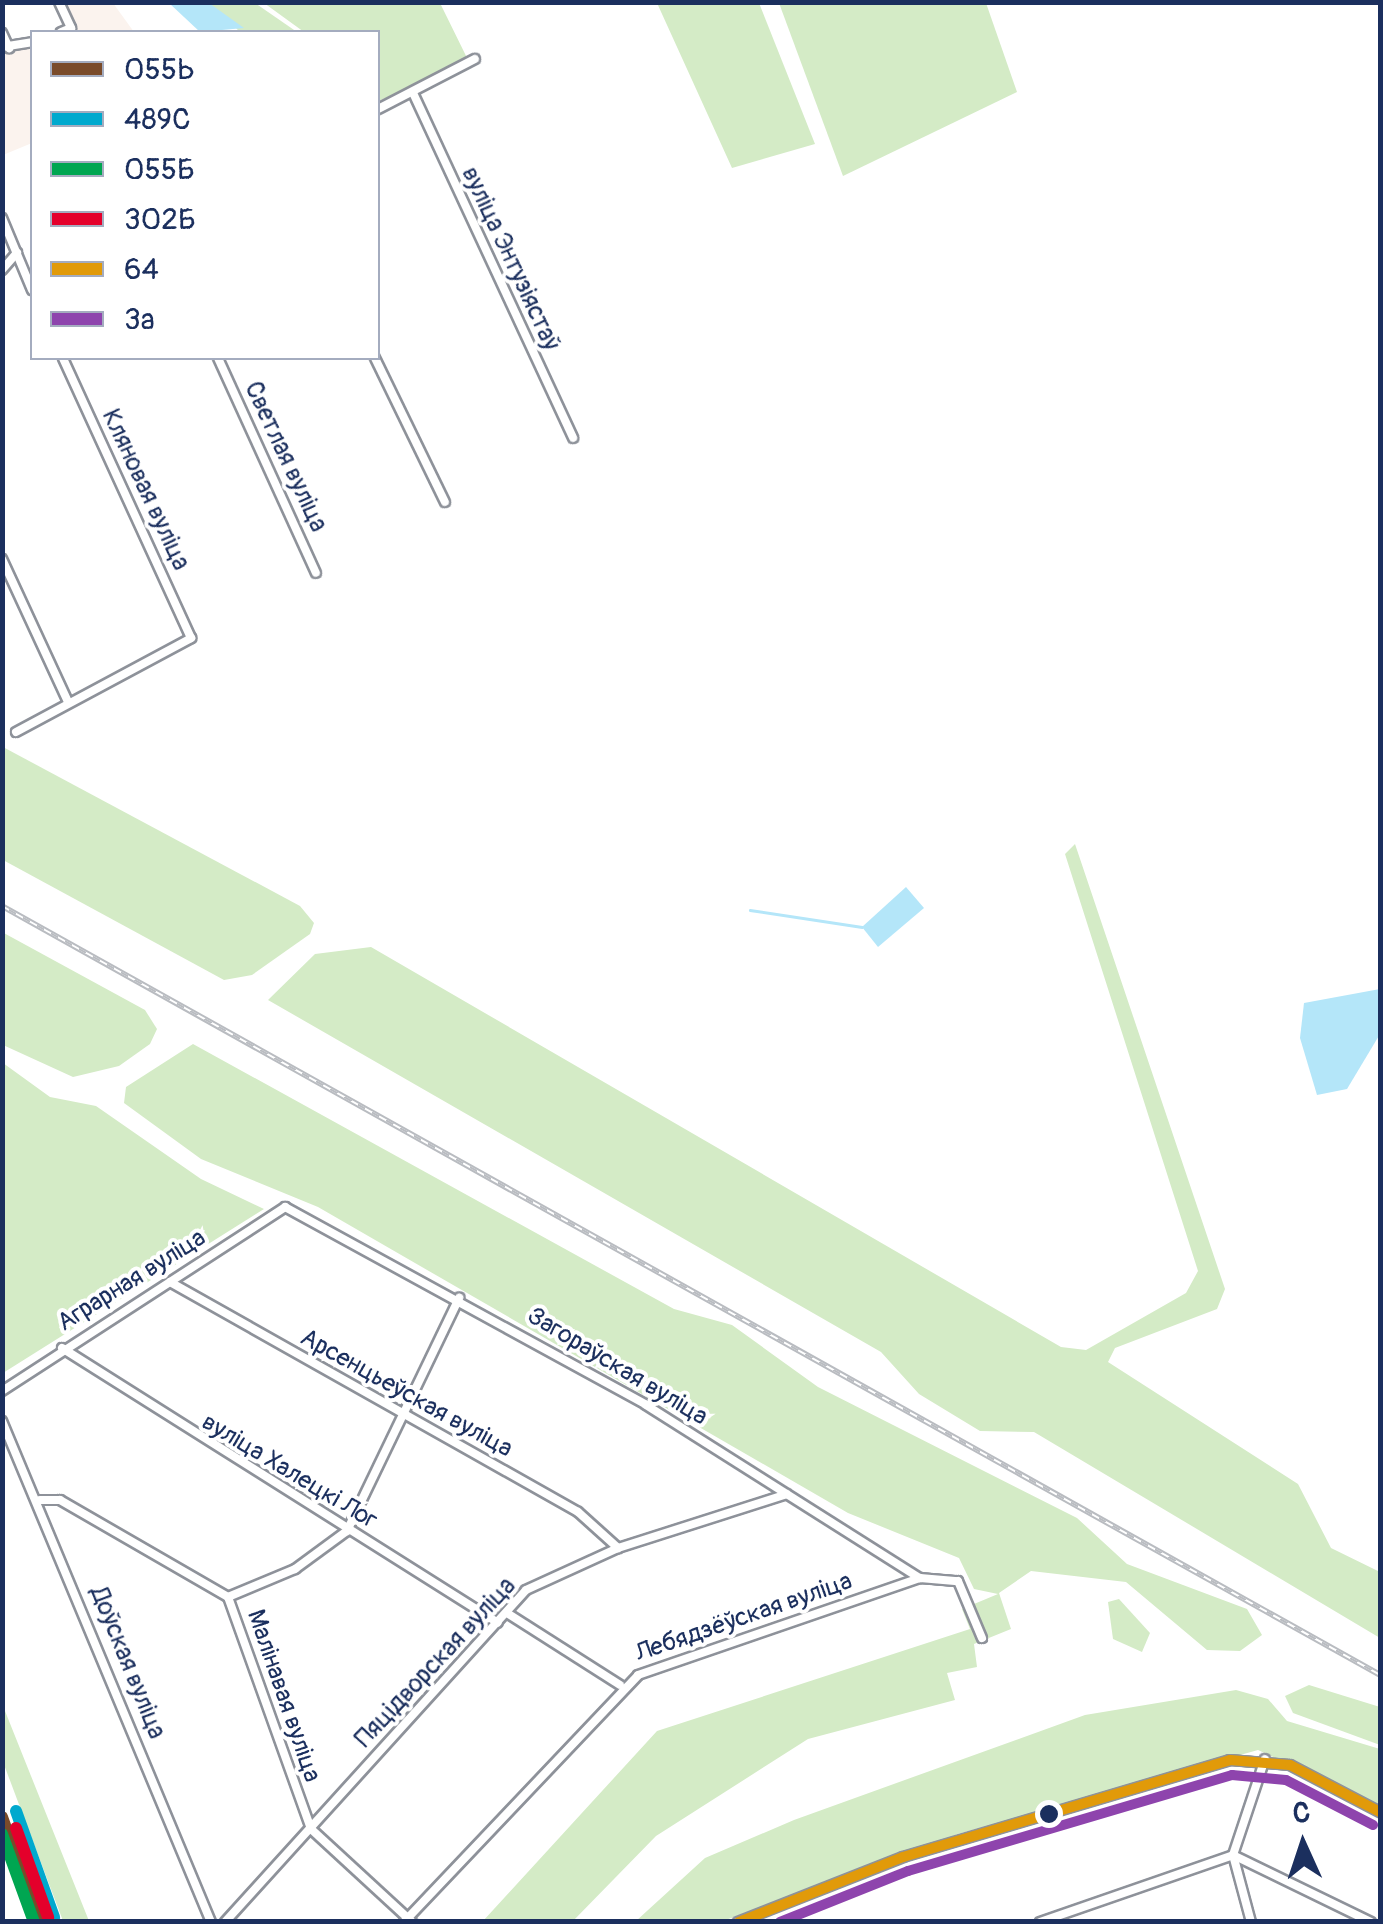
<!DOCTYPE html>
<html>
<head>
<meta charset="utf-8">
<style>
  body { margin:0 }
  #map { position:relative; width:1383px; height:1924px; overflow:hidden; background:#fff; font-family:Pangolin,sans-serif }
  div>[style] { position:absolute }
  .built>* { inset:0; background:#fbf3ee }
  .green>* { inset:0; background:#d4ebc6 }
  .water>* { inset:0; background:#b4e6f9 }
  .stream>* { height:2.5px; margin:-1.25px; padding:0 1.25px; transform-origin:1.25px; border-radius:1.25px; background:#b4e6f9 }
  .roads { filter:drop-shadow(2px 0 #8e929a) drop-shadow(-2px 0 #8e929a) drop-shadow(0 2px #8e929a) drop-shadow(0 -2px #8e929a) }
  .minor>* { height:8px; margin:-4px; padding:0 4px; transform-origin:4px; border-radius:4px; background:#fff }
  .rail>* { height:6px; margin-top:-3px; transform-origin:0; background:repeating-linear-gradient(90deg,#fff 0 8px,#b9bcc1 0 16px); box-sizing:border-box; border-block:2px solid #b9bcc1 }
  .bus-1>* { height:10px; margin:-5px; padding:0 5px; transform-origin:5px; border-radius:5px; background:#e19a09 }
  .bus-2>* { height:10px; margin:-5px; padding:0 5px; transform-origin:5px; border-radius:5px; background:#8e44ad }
  .rail-1>* { height:12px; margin:-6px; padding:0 6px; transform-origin:6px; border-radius:6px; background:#7a4b2a }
  .rail-2>* { height:12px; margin:-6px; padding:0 6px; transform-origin:6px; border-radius:6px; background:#00a9ce }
  .rail-3>* { height:12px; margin:-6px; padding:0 6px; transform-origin:6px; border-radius:6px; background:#00a651 }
  .rail-4>* { height:12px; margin:-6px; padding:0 6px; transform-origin:6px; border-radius:6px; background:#e4002b }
  .dots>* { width:28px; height:28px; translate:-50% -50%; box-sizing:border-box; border:5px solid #fff; border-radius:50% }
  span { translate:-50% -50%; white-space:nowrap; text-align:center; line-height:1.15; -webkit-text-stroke:8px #fff; paint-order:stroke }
  .street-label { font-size:25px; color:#1b2f5e }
  .frame { position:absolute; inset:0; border:5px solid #1b2f5e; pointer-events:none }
  .legend { position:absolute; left:30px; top:30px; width:350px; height:330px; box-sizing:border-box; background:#fff; border:2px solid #a4acbf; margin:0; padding:12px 18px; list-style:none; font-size:30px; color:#1b2f5e }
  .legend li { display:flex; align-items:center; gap:20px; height:50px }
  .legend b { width:50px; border:2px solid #a4acbf }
  .north { position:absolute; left:1253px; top:1794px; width:100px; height:100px; -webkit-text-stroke:8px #fff; paint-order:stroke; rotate:357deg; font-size:28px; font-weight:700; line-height:40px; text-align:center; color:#1b2f5e }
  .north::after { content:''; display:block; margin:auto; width:35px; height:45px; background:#1b2f5e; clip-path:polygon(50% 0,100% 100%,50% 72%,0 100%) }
</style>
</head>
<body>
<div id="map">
  <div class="built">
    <div style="clip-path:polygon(62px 3px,113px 3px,134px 32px,70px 32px)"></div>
    <div style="clip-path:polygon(32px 45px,32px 143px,3px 155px,2px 50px)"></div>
  </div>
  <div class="green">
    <div style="clip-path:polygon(209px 3px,255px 3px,297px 32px,240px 32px)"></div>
    <div style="clip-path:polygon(264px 3px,440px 3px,470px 64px,378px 101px,378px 32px,304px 32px)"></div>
    <div style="clip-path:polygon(657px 3px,759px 3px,815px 144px,732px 168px)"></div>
    <div style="clip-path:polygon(779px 3px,986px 3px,1017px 92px,843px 176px)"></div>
    <div style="clip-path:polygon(3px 747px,300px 906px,314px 923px,310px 934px,252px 975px,224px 980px,3px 860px)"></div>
    <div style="clip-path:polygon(1075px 844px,1225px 1289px,1217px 1309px,1115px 1348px,1108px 1362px,1298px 1484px,1331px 1548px,1380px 1572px,1380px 1638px,1034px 1432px,980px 1431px,919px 1394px,881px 1352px,268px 1000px,315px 954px,371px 947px,1061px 1347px,1086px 1350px,1186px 1293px,1198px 1271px,1065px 854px)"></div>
    <div style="clip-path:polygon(2px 932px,145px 1010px,157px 1029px,150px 1044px,119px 1066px,73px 1077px,3px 1045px)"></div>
    <div style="clip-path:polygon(193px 1044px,674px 1309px,732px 1325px,818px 1387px,1077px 1518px,1127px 1564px,1247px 1609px,1262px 1635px,1240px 1651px,1207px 1650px,1126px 1582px,1031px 1571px,999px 1593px,1011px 1629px,974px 1644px,977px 1667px,947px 1673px,955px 1700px,808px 1739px,656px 1836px,573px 1921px,483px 1921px,657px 1731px,970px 1629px,962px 1609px,998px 1594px,974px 1589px,959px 1558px,848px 1513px,318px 1207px,201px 1159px,124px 1103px,126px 1087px)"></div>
    <div style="clip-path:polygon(3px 1063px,50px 1097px,96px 1106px,201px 1179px,264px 1209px,3px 1373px)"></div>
    <div style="clip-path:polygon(1119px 1599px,1150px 1633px,1142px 1652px,1113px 1639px,1108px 1602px)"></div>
    <div style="clip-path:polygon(1309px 1685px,1380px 1707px,1380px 1745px,1293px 1713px,1285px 1696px)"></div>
    <div style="clip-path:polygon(1236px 1690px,1268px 1699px,1287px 1721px,1380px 1749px,1380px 1806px,1258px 1750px,958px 1834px,723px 1921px,636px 1921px,705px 1858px,794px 1820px,1085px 1715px)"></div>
    <div style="clip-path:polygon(2px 1707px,3px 1706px,89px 1921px,63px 1921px,3px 1762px)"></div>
  </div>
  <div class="water">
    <div style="clip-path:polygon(169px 3px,209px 3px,244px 28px,200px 32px)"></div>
    <div style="clip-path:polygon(906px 887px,924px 908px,878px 947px,862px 927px)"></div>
    <div style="clip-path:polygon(1380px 989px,1380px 1034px,1347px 1089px,1317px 1095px,1300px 1038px,1304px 1003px)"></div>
  </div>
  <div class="stream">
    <div style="left:750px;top:910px;width:113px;rotate:8.6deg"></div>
  </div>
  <div class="roads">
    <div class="minor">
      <div style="left:59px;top:2px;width:29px;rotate:65deg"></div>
      <div style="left:71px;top:28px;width:11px;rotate:158deg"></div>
      <div style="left:2px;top:33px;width:17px;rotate:65deg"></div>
      <div style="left:2px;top:47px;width:30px;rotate:-9deg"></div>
      <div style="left:414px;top:95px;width:378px;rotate:65.1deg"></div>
      <div style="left:378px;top:109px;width:109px;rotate:-27.3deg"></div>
      <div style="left:2px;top:218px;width:78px;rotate:67.4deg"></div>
      <div style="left:2px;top:270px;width:23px;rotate:-49deg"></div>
      <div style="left:218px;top:358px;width:236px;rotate:65.5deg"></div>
      <div style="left:375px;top:358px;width:160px;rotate:64.1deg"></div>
      <div style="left:2px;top:559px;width:157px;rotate:65.2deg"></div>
      <div style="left:16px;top:732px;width:199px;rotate:-28.2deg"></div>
      <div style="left:191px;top:638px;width:308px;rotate:-114.6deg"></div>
      <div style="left:170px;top:1282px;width:468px;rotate:29.4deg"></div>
      <div style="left:578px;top:1512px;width:54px;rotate:42deg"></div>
      <div style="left:62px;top:1348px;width:515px;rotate:32.24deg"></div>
      <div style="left:2px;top:1391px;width:338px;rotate:-33deg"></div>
      <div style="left:285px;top:1207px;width:412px;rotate:28.7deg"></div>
      <div style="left:646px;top:1405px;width:324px;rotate:32.3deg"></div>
      <div style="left:2px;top:1421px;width:543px;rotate:67.36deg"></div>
      <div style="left:40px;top:1500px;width:20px"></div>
      <div style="left:60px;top:1500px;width:194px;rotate:30deg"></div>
      <div style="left:228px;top:1597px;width:246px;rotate:70.3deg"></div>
      <div style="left:311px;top:1829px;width:137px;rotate:42.6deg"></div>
      <div style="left:228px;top:1597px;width:73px;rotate:-22.7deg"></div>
      <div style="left:295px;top:1569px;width:64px;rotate:-36.2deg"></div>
      <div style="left:347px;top:1531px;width:259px;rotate:-64.3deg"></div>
      <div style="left:507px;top:1613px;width:134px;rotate:32.5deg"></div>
      <div style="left:225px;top:1922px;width:448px;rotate:-47.8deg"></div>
      <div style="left:526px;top:1590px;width:101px;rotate:-24.5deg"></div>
      <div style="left:618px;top:1548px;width:177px;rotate:-17.7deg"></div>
      <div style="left:404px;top:1922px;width:340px;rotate:-46.5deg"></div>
      <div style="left:638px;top:1675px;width:298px;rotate:-19deg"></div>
      <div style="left:920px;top:1578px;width:38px;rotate:5deg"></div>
      <div style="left:958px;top:1581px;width:62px;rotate:67.2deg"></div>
      <div style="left:738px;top:1922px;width:177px;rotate:-21.5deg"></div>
      <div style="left:903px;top:1857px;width:341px;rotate:-16.5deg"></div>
      <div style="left:1230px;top:1760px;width:60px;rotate:4.8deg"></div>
      <div style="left:1290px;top:1765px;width:102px;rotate:27.6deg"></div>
      <div style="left:1040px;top:1922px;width:204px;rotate:-19.1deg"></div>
      <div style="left:1233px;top:1855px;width:153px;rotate:25.9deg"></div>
      <div style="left:1251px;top:1922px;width:69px;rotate:-105deg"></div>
      <div style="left:1233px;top:1855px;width:101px;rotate:-71.6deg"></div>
    </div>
  </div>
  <div class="rail">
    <div style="left:2px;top:906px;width:1578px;rotate:29.16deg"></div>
  </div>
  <div class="bus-1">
    <div style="left:739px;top:1922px;width:176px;rotate:-21.6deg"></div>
    <div style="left:903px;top:1857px;width:341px;rotate:-16.5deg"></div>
    <div style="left:1230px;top:1760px;width:60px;rotate:4.8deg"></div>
    <div style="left:1290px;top:1765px;width:102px;rotate:27.6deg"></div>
  </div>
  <div class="bus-2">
    <div style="left:780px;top:1922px;width:138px;rotate:-21.7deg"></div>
    <div style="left:908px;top:1871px;width:338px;rotate:-16.5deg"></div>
    <div style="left:1232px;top:1775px;width:54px;rotate:5.3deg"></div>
    <div style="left:1286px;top:1780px;width:98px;rotate:27.3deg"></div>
  </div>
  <div class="rail-1">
    <div style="left:2px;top:1817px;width:112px;rotate:70.1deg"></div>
  </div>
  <div class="rail-2">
    <div style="left:16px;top:1811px;width:113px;rotate:70.3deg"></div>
  </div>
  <div class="rail-3">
    <div style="left:2px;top:1834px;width:94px;rotate:70deg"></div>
  </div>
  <div class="rail-4">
    <div style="left:16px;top:1828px;width:95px;rotate:70.2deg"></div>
  </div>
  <div class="dots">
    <div style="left:1049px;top:1814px;background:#1b2f5e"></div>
  </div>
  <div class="street-label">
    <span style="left:510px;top:259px;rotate:65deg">вуліца Энтузіястаў</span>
    <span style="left:285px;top:457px;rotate:65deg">Светлая вуліца</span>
    <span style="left:145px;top:490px;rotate:65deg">Кляновая вуліца</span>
    <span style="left:132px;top:1281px;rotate:-32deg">Аграрная вуліца</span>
    <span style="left:617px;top:1367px;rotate:31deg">Загораўская вуліца</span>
    <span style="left:406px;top:1394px;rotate:29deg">Арсенцьеўская вуліца</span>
    <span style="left:289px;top:1472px;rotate:31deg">вуліца Халецкі Лог</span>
    <span style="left:744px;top:1618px;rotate:-19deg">Лебядзёўская вуліца</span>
    <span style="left:127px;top:1663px;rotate:68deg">Доўская вуліца</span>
    <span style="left:436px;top:1663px;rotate:-47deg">Пяцідворская вуліца</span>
    <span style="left:283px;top:1696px;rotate:71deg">Малінавая вуліца</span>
  </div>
  <div class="frame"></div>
  <ul class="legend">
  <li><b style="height:12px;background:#7a4b2a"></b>055Ь</li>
  <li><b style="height:12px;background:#00a9ce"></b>489С</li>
  <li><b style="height:12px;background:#00a651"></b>055Б</li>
  <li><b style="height:12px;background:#e4002b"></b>302Б</li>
  <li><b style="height:12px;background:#e19a09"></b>64</li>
  <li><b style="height:12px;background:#8e44ad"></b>3а</li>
  </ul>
  <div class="north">С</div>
</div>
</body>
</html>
